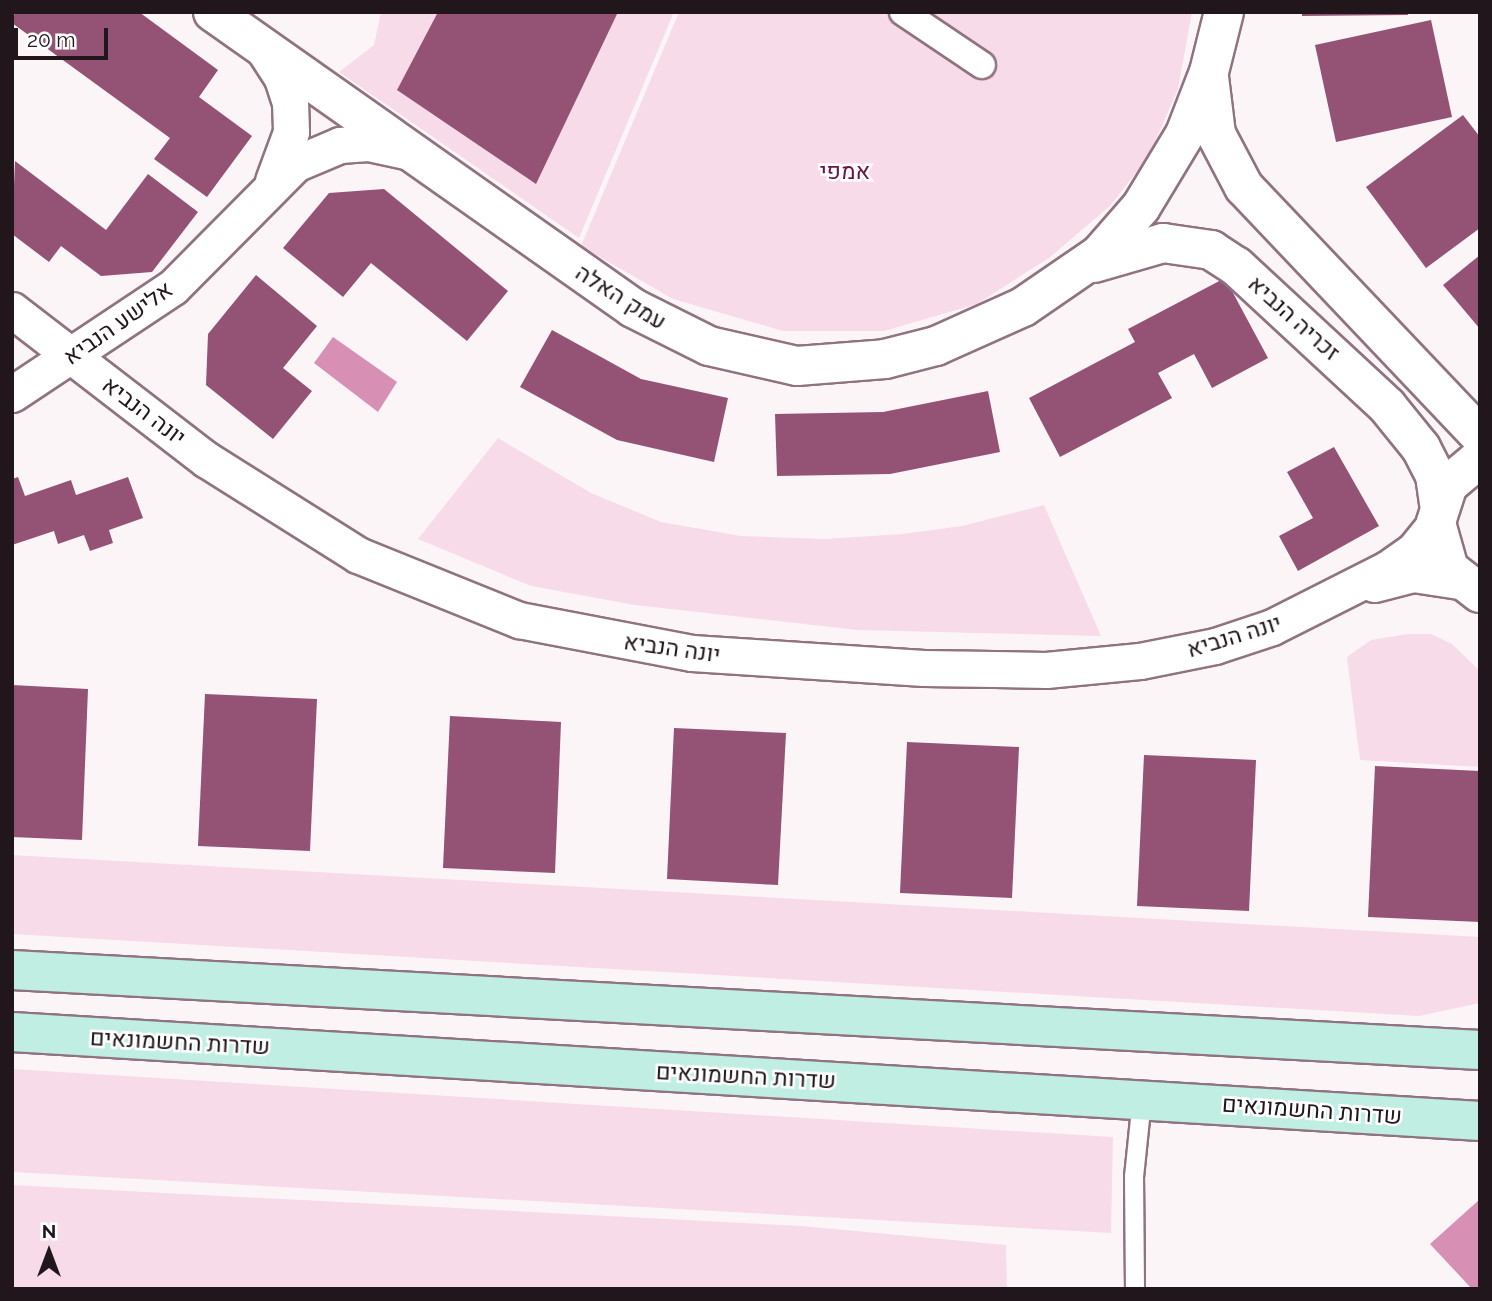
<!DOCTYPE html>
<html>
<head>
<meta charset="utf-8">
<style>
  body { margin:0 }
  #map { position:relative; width:1492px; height:1301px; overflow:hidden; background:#fcf5f8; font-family:Raleway,Heebo,sans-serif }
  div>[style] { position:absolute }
  .green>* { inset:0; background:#f8dbe8 }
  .water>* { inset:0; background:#d790b3 }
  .building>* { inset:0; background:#945274 }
  .roads { filter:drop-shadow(2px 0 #907380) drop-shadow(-2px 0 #907380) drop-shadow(0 2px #907380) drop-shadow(0 -2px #907380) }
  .service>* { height:18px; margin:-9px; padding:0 9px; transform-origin:9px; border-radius:9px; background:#fff }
  .pedestrian>* { height:26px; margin:-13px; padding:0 13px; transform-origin:13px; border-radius:13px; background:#fff }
  .minor>* { height:35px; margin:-17.5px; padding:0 17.5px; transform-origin:17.5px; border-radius:17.5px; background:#fff }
  .tertiary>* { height:38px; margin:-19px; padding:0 19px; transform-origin:19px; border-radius:19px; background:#fff }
  .secondary>* { height:38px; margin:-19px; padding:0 19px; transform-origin:19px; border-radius:19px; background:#c1eee3 }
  span { translate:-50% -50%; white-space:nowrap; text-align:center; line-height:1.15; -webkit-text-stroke:5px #fff; paint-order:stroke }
  .park-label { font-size:23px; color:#681446 }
  .street-label { font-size:23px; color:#21161b }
  .frame { position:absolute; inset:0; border:14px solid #21161b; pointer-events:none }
  .north { position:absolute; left:14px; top:1217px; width:70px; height:70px; -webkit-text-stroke:5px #fff; paint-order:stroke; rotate:0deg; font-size:19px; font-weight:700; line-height:28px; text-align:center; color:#21161b }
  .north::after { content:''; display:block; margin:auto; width:24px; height:32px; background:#21161b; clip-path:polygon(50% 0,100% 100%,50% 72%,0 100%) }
  .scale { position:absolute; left:14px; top:28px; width:94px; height:32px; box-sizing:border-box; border:4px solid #21161b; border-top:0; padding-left:9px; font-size:21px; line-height:24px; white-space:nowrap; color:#21161b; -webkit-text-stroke:5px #fff; paint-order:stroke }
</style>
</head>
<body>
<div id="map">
  <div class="green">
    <div style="clip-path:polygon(381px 12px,674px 12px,579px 238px,339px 72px,374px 45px)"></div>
    <div style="clip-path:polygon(679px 12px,1192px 12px,1178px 89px,1149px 156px,1110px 206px,1049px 258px,977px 304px,884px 331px,783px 331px,673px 299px,581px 246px)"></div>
    <div style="clip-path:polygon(498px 438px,591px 493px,661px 522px,741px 536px,825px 539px,902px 534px,962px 526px,1044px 505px,1101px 636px,857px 630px,635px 605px,531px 586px,418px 539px)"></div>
    <div style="clip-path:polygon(1408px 634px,1431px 634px,1452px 644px,1478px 669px,1480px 767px,1360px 760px,1347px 657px,1371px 640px)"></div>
    <div style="clip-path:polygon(12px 855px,1480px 937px,1480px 1003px,1419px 1016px,12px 934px)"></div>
    <div style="clip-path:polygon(12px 1069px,1113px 1137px,1111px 1233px,12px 1172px)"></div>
    <div style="clip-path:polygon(12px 1185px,802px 1226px,1006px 1245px,1007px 1289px,12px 1289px)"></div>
  </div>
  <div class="water">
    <div style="clip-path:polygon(333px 337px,397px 382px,378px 412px,314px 363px)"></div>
    <div style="clip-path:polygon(1479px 1200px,1480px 1289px,1472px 1289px,1430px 1244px)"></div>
  </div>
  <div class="building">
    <div style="clip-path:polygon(15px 12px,139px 12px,218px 70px,199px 97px,252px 136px,207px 197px,154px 159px,170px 138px,12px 23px)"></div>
    <div style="clip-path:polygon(438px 12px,618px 12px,536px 184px,397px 90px)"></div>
    <div style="clip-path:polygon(1302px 12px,1408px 12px,1408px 15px,1302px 16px)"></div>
    <div style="clip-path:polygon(1431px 20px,1452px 117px,1336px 142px,1315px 45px)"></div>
    <div style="clip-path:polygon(1463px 115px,1480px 137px,1480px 228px,1426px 268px,1366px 187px)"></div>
    <div style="clip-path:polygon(15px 161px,106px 230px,148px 174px,198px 212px,152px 272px,101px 276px,61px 246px,49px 262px,12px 234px)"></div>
    <div style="clip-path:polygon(384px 189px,508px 291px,467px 341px,371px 263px,343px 297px,283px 248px,329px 193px)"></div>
    <div style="clip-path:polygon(1480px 255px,1480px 329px,1443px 285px)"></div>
    <div style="clip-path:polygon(256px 275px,317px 326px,283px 368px,312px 391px,273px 439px,206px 385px,208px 334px)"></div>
    <div style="clip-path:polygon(1225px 278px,1268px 358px,1212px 388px,1194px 354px,1158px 373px,1172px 398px,1060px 457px,1029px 398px,1135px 342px,1128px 329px)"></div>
    <div style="clip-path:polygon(552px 330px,641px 379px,728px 398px,714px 462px,617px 440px,520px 387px)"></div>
    <div style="clip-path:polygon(988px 391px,1000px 452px,890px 474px,777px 476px,775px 414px,883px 412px)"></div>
    <div style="clip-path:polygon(1334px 447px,1379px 526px,1298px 571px,1279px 536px,1313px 518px,1287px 472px)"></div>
    <div style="clip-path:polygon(18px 477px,25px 496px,71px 480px,76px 495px,128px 477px,143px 518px,109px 530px,113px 543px,90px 551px,84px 535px,58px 544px,54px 531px,12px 545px,12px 479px)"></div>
    <div style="clip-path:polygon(12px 685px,88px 689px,82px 840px,12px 837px)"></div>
    <div style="clip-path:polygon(205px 694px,317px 699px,310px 851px,198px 846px)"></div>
    <div style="clip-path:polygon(450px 716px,561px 722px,555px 873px,443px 868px)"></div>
    <div style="clip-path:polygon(674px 728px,786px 733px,778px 885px,667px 879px)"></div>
    <div style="clip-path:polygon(907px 742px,1019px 747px,1012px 898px,900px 893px)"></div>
    <div style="clip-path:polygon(1144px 755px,1256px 760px,1249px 911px,1137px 906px)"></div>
    <div style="clip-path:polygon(1375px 766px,1480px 771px,1480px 922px,1368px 917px)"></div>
  </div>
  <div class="roads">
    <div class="service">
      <div style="left:1135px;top:1289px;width:112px;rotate:-90.5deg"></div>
      <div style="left:1134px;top:1177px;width:77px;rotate:-84.1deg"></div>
    </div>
    <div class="pedestrian">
      <div style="left:903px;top:12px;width:95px;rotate:33.9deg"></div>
    </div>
    <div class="minor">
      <div style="left:264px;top:50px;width:33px;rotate:57deg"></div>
      <div style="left:282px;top:78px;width:25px;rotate:72deg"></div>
      <div style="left:290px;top:102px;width:30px;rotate:88deg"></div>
      <div style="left:291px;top:132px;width:52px;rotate:110.2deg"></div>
      <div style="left:12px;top:310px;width:246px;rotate:37.6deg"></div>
      <div style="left:207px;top:460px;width:178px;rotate:32.2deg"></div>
      <div style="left:358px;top:555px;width:174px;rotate:22deg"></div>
      <div style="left:519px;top:620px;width:176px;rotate:10.8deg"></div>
      <div style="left:692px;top:653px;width:232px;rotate:3.7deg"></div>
      <div style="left:924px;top:668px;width:122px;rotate:0.9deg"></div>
      <div style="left:1046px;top:670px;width:94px;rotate:-5.5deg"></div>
      <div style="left:1140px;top:661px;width:76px;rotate:-11.3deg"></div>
      <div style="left:1215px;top:646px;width:60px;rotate:-18.4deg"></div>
      <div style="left:1272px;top:627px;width:129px;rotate:-26.8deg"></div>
      <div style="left:1387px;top:569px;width:33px;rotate:-35deg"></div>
      <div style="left:1414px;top:550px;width:35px;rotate:-51deg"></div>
      <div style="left:12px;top:394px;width:193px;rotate:-33.6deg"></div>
      <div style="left:173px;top:287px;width:173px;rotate:-45.2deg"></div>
      <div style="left:295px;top:164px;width:49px;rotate:-22.9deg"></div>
      <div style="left:340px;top:145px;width:28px;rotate:-4deg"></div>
      <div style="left:368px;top:143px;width:40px;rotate:12deg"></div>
      <div style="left:1374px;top:584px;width:40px;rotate:-14.4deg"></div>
      <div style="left:1413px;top:574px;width:48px;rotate:8.5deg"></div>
    </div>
    <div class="tertiary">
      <div style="left:213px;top:12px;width:514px;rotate:35.17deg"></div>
      <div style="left:633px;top:308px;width:85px;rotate:26.6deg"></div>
      <div style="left:709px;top:346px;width:90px;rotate:12.8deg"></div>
      <div style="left:797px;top:366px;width:88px;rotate:-4.5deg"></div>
      <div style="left:885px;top:359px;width:53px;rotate:-14.3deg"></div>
      <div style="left:936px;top:346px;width:95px;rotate:-24.1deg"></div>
      <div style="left:1023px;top:307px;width:93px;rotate:-34.5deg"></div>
      <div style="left:1100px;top:254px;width:62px;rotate:-48.9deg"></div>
      <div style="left:1141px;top:207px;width:85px;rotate:-58.9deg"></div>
      <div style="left:1185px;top:134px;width:66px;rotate:-68.8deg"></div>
      <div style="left:1209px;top:72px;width:62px;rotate:-76deg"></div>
      <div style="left:1209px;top:77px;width:57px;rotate:83deg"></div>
      <div style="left:1216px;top:134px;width:60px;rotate:62.2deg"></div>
      <div style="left:1244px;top:187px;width:343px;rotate:46.5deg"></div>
      <div style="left:1094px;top:263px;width:72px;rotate:-16.2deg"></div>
      <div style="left:1163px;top:243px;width:49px;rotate:8.3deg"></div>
      <div style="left:1211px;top:250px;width:30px;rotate:33deg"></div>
      <div style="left:1236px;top:266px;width:206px;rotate:42.8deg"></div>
      <div style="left:1387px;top:406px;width:54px;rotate:51deg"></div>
      <div style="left:1421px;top:448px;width:30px;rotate:63deg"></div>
      <div style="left:1435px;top:475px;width:28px;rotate:82deg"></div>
      <div style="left:1480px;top:458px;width:42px;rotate:139.8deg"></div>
      <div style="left:1448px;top:485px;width:40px;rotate:108deg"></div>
      <div style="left:1436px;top:523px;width:48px;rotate:74.2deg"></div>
      <div style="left:1449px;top:569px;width:39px;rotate:38deg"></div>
    </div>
    <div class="secondary">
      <div style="left:12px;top:970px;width:1470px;rotate:3.12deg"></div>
      <div style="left:12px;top:1032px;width:1471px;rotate:3.47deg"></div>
    </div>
  </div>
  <div class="park-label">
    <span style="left:845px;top:171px">אמפי</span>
  </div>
  <div class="street-label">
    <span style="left:621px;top:297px;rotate:32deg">עמק האלה</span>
    <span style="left:1294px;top:318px;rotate:42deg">זכריה הנביא</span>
    <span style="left:118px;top:323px;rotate:-35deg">אלישע הנביא</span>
    <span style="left:144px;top:411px;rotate:37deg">יונה הנביא</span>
    <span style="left:1234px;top:636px;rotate:-17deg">יונה הנביא</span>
    <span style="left:672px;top:648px;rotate:8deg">יונה הנביא</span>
    <span style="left:180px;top:1042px;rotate:3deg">שדרות החשמונאים</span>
    <span style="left:746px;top:1076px;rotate:3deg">שדרות החשמונאים</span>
    <span style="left:1312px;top:1110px;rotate:4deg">שדרות החשמונאים</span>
  </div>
  <div class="frame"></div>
  <div class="north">N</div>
  <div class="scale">20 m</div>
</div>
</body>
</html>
